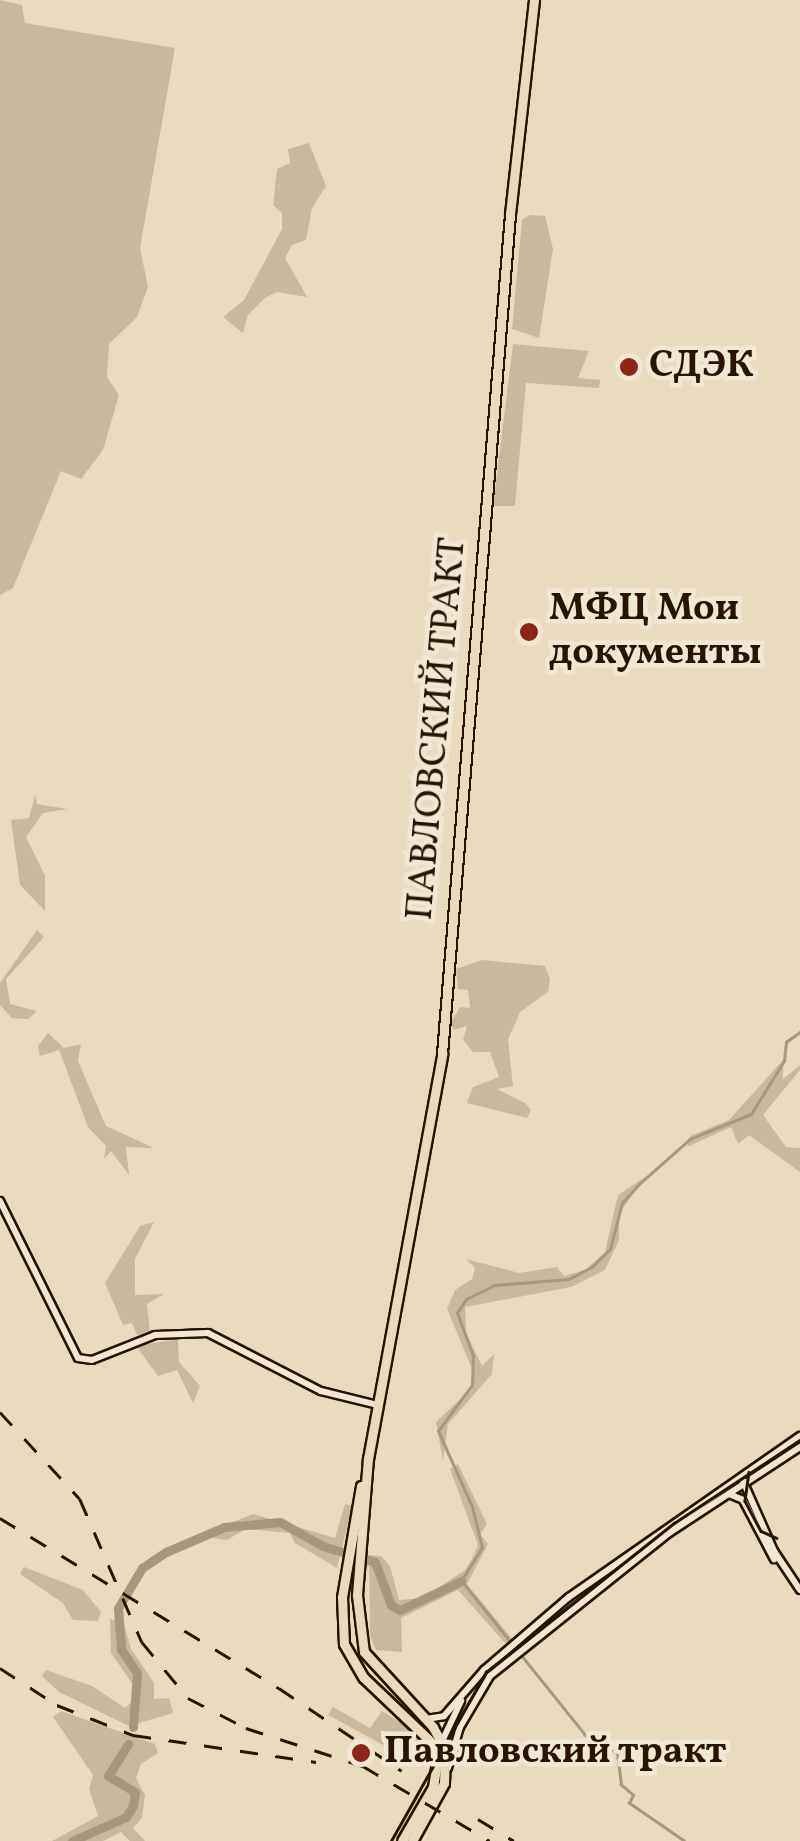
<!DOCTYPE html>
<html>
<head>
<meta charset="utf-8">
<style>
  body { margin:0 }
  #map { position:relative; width:800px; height:1841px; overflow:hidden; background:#eadabe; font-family:Vollkorn,serif }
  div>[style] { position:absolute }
  .green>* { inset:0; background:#c9b89e }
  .stream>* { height:2.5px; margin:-1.25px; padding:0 1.25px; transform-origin:1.25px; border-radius:1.25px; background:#a8977e }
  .river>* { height:9px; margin:-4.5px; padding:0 4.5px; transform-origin:4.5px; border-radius:4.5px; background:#a8977e }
  .roads { filter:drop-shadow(2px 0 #281401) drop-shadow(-2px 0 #281401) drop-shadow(0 2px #281401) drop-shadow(0 -2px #281401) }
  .secondary>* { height:6px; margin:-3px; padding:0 3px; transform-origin:3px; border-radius:3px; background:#f1e7d5 }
  .primary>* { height:9px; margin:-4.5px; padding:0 4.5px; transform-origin:4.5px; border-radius:4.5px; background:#eadabe }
  .tram>* { height:2.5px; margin:-1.25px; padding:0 1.25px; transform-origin:1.25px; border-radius:1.25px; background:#281401 }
  .rail>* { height:2.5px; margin-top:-1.25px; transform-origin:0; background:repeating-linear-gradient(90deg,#281401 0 18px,transparent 0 36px) }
  .dots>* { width:28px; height:28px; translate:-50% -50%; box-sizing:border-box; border:5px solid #f1e7d5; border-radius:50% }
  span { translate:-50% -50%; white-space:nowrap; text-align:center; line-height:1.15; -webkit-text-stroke:9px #f1e7d5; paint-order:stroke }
  .poi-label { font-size:38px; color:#281401; font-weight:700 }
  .left { translate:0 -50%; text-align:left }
  .street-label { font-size:38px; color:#281401 }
</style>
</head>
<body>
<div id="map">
  <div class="green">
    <div style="clip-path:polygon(0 0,22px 5px,25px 23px,175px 48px,140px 248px,148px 287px,137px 317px,109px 344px,107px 377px,119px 395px,103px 450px,81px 479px,61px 471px,13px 588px,0 595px)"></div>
    <div style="clip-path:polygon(309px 143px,326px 186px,312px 208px,306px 240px,292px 245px,285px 258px,307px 297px,277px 292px,265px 298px,248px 315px,243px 333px,223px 317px,244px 300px,282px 229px,282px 213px,273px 205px,277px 169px,290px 163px,288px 149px)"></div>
    <div style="clip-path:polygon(530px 215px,545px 216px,553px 249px,539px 338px,512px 329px,522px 220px)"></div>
    <div style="clip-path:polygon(513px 344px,589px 351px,578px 378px,600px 380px,599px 388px,526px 383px,515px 506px,493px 506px)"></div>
    <div style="clip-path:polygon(35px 795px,37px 804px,67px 809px,43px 813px,26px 837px,45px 876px,45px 911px,20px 885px,11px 820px,29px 818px)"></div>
    <div style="clip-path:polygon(37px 930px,44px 937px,6px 979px,10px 1004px,37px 1011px,28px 1019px,12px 1018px,0 1005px,0 983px)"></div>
    <div style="clip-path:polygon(482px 960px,545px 966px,550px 979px,548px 992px,520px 1012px,508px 1040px,513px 1086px,497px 1089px,525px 1103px,531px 1110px,527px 1118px,467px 1103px,473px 1087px,499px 1077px,490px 1052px,473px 1052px,463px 1040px,467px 1026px,454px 1030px,450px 1024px,460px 1007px,470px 1008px,468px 990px,458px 989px,456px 969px)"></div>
    <div style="clip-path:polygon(48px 1033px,64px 1048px,81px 1044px,78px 1061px,106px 1126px,154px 1148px,126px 1147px,129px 1175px,111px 1151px,104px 1159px,106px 1146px,88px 1127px,59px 1050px,40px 1056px,38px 1046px)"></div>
    <div style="clip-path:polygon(783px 1060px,783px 1079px,800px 1065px,800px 1070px,763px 1115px,786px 1147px,800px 1148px,800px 1172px,749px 1135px,738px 1144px,731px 1127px,687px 1147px,690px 1136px,729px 1120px)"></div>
    <div style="clip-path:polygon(645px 1177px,619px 1214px,619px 1240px,605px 1270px,571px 1287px,465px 1307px,466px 1333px,482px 1366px,494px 1354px,492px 1374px,448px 1424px,443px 1461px,436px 1422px,472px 1388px,473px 1371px,447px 1309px,455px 1290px,472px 1279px,475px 1268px,466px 1259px,519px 1273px,557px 1267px,564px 1276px,585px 1270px,605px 1252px,618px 1195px)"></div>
    <div style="clip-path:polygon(154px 1222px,135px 1259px,135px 1295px,164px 1294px,147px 1304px,150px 1333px,137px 1335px,132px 1323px,123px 1325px,105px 1283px,140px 1226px)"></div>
    <div style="clip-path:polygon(178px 1339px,179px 1362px,200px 1386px,193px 1403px,177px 1370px,158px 1376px,136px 1346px)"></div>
    <div style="clip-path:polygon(458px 1464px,487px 1524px,480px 1534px,488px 1544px,467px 1584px,513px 1640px,505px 1643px,458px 1590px,401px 1618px,402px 1652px,376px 1650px,370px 1635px,369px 1555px,381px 1556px,390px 1566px,399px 1600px,423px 1598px,465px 1570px,474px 1555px,478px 1545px,450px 1469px)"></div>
    <div style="clip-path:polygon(345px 1504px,352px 1506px,337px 1568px,295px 1543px,290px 1533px,246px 1529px,227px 1540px,213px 1538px,210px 1531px,253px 1514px,335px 1538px)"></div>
    <div style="clip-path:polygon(24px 1567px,83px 1590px,101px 1612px,98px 1621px,73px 1620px,63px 1603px,20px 1574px)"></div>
    <div style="clip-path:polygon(110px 1619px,123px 1621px,131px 1649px,154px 1683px,154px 1699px,169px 1698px,173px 1713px,129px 1726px,59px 1692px,42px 1676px,46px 1670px,92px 1686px,125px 1708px,136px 1697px,134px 1686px,111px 1653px)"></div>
    <div style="clip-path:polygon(333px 1707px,370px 1728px,382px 1711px,409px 1728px,426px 1751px,424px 1767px,328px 1715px)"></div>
    <div style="clip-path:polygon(61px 1711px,155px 1744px,158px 1753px,141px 1764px,136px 1778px,145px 1795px,142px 1818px,133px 1828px,145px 1841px,130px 1841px,121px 1832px,103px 1841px,52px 1841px,98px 1816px,89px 1789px,93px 1775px,53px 1717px)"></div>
  </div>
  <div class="stream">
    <div style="left:684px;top:1841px;width:67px;rotate:-145.4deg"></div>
    <div style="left:629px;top:1803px;width:9px;rotate:-63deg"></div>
    <div style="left:633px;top:1795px;width:16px;rotate:-140deg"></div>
    <div style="left:621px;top:1785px;width:32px;rotate:-97deg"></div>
    <div style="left:617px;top:1753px;width:37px;rotate:-151deg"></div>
    <div style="left:585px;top:1735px;width:198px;rotate:-128.8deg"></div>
    <div style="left:461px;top:1581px;width:39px;rotate:-58deg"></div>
    <div style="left:482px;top:1548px;width:42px;rotate:-103.7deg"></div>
    <div style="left:472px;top:1507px;width:83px;rotate:-114.1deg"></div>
    <div style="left:438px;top:1431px;width:57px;rotate:-53.5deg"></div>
    <div style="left:472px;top:1385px;width:29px;rotate:-88deg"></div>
    <div style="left:473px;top:1356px;width:46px;rotate:-110.4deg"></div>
    <div style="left:457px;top:1313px;width:17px;rotate:-57deg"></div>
    <div style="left:466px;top:1299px;width:32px;rotate:-26deg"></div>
    <div style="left:495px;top:1285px;width:74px;rotate:-4.6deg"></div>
    <div style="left:569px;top:1279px;width:26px;rotate:-28deg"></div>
    <div style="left:592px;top:1267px;width:25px;rotate:-45deg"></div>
    <div style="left:610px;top:1249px;width:48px;rotate:-75.4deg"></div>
    <div style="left:622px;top:1203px;width:24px;rotate:-48deg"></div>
    <div style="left:638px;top:1185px;width:69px;rotate:-41.5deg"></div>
    <div style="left:690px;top:1139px;width:66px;rotate:-22.3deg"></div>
    <div style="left:751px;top:1114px;width:62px;rotate:-58.1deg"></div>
    <div style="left:784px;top:1061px;width:19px;rotate:-84deg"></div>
    <div style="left:786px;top:1042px;width:17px;rotate:-36deg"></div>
  </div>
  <div class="river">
    <div style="left:133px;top:1727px;width:54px;rotate:-85.8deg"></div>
    <div style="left:137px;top:1673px;width:29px;rotate:-124deg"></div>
    <div style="left:121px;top:1649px;width:41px;rotate:-94.2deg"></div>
    <div style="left:118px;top:1608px;width:47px;rotate:-59deg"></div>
    <div style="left:142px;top:1568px;width:29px;rotate:-34deg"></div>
    <div style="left:166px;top:1552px;width:63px;rotate:-23.3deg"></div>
    <div style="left:224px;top:1527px;width:56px;rotate:-5.1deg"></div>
    <div style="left:280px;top:1522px;width:49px;rotate:29.2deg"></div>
    <div style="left:323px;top:1546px;width:54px;rotate:17.1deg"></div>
    <div style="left:375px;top:1562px;width:46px;rotate:69.6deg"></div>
    <div style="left:391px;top:1605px;width:10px;rotate:29deg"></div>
    <div style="left:400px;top:1610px;width:68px;rotate:-25.4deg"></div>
    <div style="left:72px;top:1841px;width:59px;rotate:-24deg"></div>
    <div style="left:126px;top:1817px;width:13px;rotate:-58deg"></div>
    <div style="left:133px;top:1806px;width:14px;rotate:-82deg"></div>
    <div style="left:135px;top:1792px;width:31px;rotate:-149deg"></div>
    <div style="left:108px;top:1776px;width:38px;rotate:-58deg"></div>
  </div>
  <div class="roads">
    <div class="secondary">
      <div style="left:0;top:1201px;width:175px;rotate:63.6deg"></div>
      <div style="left:78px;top:1358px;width:14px;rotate:8deg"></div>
      <div style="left:92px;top:1360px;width:68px;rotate:-21.6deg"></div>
      <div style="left:155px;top:1335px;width:53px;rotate:-2.2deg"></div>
      <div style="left:208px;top:1333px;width:127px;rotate:27.2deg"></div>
      <div style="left:321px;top:1391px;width:59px;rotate:13.8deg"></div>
      <div style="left:743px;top:1481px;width:77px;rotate:66.1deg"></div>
      <div style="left:774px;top:1551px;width:47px;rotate:56.3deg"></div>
      <div style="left:729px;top:1494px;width:15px;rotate:23deg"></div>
      <div style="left:743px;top:1500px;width:67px;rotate:62.3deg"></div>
      <div style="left:426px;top:1719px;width:18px;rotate:-9deg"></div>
      <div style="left:444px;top:1716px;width:61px;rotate:-49deg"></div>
      <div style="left:484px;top:1670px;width:112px;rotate:-40.7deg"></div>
      <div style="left:569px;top:1597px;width:282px;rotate:-34.9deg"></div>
      <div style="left:436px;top:1754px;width:59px;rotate:-64.7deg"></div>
      <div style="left:448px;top:1768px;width:43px;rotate:-73.7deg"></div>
      <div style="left:460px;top:1727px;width:59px;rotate:-59.5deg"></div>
      <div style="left:490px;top:1676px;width:229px;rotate:-38.6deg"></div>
      <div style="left:669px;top:1533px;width:157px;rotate:-33.3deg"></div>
    </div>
    <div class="primary">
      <div style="left:361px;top:1486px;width:113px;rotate:99.7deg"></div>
      <div style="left:342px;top:1597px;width:47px;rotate:87.6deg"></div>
      <div style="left:344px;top:1644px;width:39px;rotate:60deg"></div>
      <div style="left:364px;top:1678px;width:90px;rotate:43.6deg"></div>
      <div style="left:429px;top:1740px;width:23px;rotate:70deg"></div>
      <div style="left:437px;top:1762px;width:25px;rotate:99deg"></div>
      <div style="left:433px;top:1787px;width:62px;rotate:119.9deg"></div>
      <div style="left:412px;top:1841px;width:66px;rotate:-61.1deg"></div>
      <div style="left:444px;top:1783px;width:34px;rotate:-88deg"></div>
      <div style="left:445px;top:1749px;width:25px;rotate:-119deg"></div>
      <div style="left:433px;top:1727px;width:102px;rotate:-132.6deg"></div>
      <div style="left:364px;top:1652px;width:57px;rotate:-97deg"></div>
      <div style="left:357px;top:1595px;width:136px;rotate:-85.4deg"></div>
      <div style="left:368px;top:1459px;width:412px;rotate:-79.6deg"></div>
      <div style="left:442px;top:1054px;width:843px;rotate:-85.37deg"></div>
      <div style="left:510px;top:214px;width:215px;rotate:-83.6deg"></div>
    </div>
  </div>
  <div class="tram">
    <div style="left:749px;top:1472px;width:29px;rotate:98deg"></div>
    <div style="left:745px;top:1501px;width:34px;rotate:62deg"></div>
    <div style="left:761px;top:1531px;width:17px;rotate:24deg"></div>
    <div style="left:391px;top:1841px;width:194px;rotate:-60.7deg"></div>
    <div style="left:486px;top:1672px;width:240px;rotate:-38.4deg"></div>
    <div style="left:674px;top:1523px;width:151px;rotate:-33.4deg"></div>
  </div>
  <div class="rail">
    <div style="left:0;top:1412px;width:118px;rotate:47.4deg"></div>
    <div style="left:80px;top:1499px;width:156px;rotate:66.6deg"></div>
    <div style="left:142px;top:1642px;width:72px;rotate:50.6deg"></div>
    <div style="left:188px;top:1698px;width:65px;rotate:27.3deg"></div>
    <div style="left:246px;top:1728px;width:123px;rotate:18deg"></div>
    <div style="left:363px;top:1766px;width:147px;rotate:30.6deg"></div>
    <div style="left:0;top:1518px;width:327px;rotate:31.4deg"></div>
    <div style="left:279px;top:1688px;width:148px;rotate:34deg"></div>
    <div style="left:0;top:1668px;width:68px;rotate:33deg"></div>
    <div style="left:57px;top:1705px;width:82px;rotate:21.5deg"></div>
    <div style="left:133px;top:1735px;width:185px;rotate:8.4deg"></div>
    <div style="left:478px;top:1819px;width:42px;rotate:31.4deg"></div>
  </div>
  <div class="dots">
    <div style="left:629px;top:367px;background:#8f2418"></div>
    <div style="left:529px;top:632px;background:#8f2418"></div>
    <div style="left:361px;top:1753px;background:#8f2418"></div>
  </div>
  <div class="poi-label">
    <span class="left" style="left:649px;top:367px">СДЭК</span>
    <span class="left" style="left:549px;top:632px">МФЦ Мои<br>документы</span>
    <span class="left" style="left:384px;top:1753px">Павловский тракт</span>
  </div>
  <div class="street-label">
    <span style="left:438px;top:729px;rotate:-85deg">ПАВЛОВСКИЙ ТРАКТ</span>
  </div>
</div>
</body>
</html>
